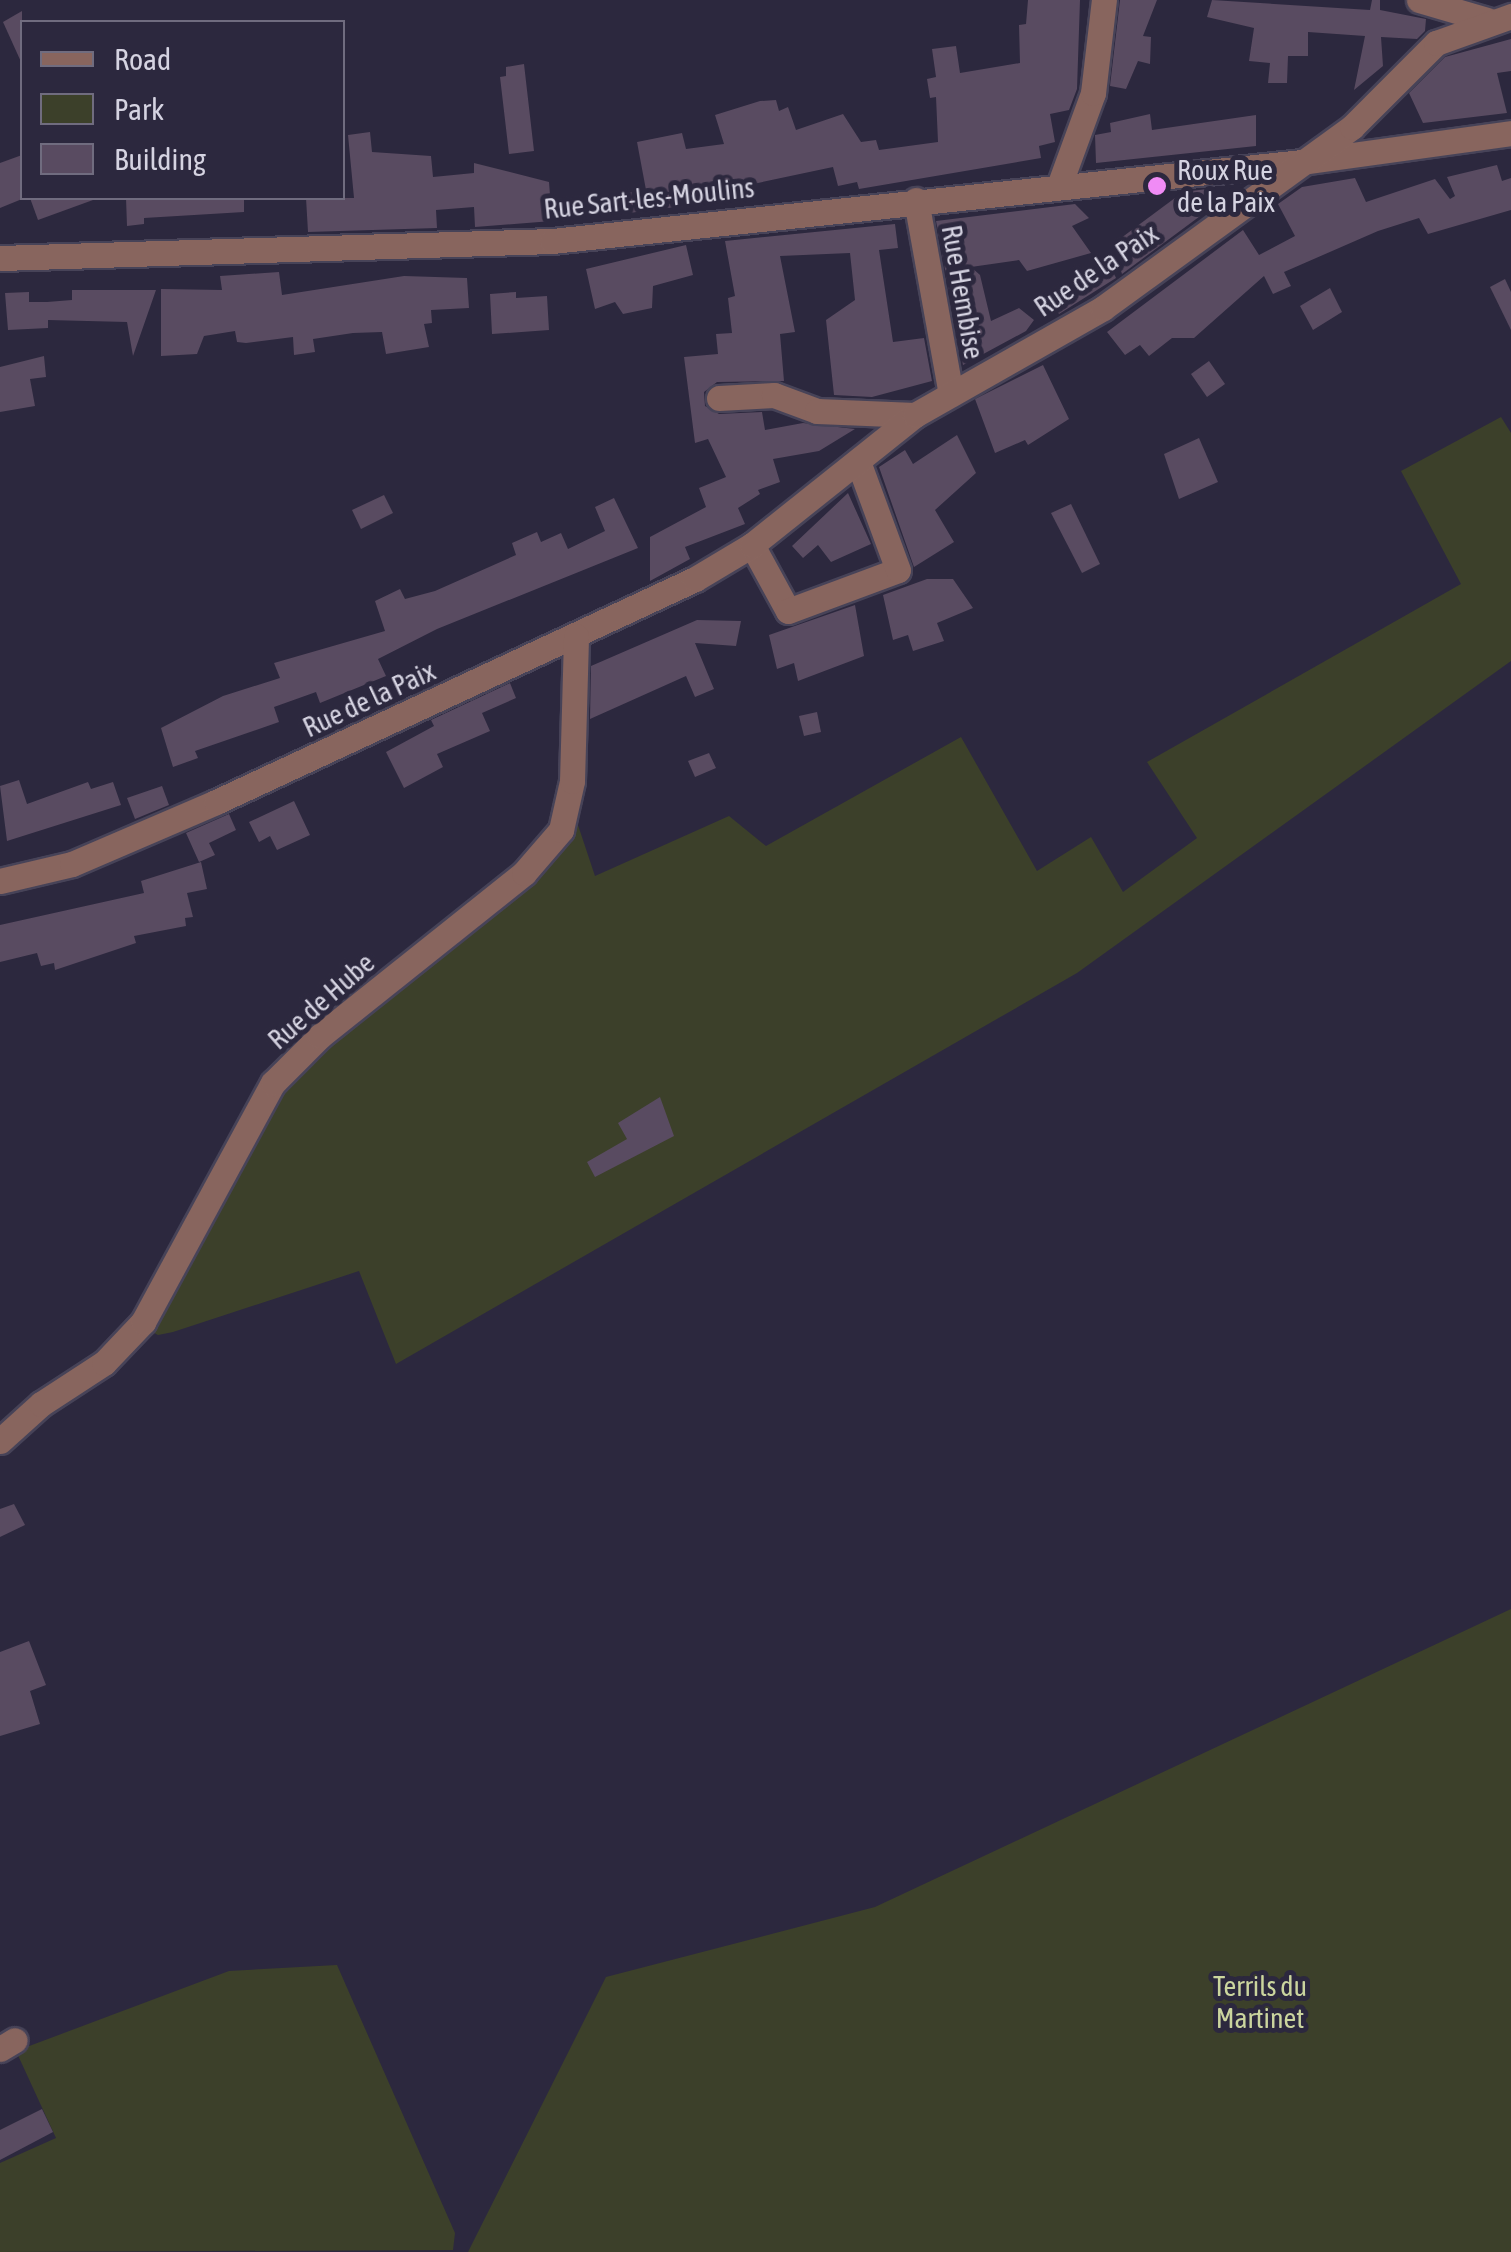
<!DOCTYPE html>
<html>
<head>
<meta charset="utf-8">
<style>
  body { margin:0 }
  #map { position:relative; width:1511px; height:2252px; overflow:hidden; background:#2c283e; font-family:"Asap Condensed",sans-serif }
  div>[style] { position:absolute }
  .green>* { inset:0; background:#3c402a }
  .building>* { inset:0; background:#594b61 }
  .roads { filter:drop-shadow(2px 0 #474358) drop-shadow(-2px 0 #474358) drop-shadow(0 2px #474358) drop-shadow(0 -2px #474358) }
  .minor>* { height:25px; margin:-12.5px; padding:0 12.5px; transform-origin:12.5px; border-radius:12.5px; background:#88655e }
  .dots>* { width:28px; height:28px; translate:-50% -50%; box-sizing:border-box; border:5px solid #2c283e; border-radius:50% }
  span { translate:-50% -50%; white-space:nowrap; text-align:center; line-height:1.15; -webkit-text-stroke:10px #2c283e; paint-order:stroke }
  .poi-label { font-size:28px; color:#d5d3e1 }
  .left { translate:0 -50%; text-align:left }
  .street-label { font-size:28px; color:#d5d3e1 }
  .park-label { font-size:28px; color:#cbd59e }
  .legend { position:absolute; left:20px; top:20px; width:325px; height:180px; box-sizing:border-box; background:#2c283e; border:2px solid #706c7f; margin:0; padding:12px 18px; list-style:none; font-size:30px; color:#d5d3e1 }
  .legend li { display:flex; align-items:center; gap:20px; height:50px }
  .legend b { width:50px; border:2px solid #706c7f }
</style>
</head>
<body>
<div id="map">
  <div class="green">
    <div style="clip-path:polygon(1501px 417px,1511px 433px,1511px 661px,1077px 973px,396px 1364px,359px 1271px,173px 1332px,158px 1335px,145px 1328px,288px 1076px,576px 819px,595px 876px,729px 816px,766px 846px,961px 737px,1037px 871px,1091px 837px,1123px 892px,1197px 838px,1147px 762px,1461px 584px,1401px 471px)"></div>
    <div style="clip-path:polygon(1511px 1609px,1511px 2252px,468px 2252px,606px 1977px,875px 1907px)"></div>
    <div style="clip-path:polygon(337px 1965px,455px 2233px,453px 2250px,0 2252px,0 2163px,56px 2138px,16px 2051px,229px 1971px)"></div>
  </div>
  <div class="building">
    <div style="clip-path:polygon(1028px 0,1080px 0,1077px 89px,1069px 110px,1050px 114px,1055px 142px,1039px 146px,1041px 158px,859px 189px,857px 182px,838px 186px,833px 167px,753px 184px,753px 197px,629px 213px,626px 193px,646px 190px,637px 142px,682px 133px,686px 149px,724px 144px,715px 115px,760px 101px,776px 100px,779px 111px,788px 107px,796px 130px,843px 114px,861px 142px,876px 140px,879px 150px,938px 142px,936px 97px,930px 98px,927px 79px,936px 77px,932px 49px,956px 46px,960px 73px,1020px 63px,1019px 25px,1026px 24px)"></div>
    <div style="clip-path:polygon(1120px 0,1157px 0,1143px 36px,1151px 37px,1150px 64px,1138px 61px,1126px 89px,1110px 86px)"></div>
    <div style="clip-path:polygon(1212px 0,1370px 10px,1372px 0,1380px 0,1380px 10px,1426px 19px,1425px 31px,1417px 39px,1381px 37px,1383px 66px,1354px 90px,1365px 36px,1308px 32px,1308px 56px,1288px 56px,1287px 83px,1268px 83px,1270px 63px,1249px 61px,1254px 28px,1207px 17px)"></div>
    <div style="clip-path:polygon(22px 11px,22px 64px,3px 22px)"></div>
    <div style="clip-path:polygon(1511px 39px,1511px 71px,1497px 73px,1507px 113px,1423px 123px,1409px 93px,1445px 57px)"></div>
    <div style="clip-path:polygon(524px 64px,534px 151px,509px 154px,500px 77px,506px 76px,506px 67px)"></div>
    <div style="clip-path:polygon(1150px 114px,1152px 130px,1256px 115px,1256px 146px,1096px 163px,1095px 135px,1111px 132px,1110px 123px)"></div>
    <div style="clip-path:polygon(370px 132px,372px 152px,431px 156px,433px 177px,474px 173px,474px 163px,549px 182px,552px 221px,475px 227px,474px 207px,436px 210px,437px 228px,308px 232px,306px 198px,354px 198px,348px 135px)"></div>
    <div style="clip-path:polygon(22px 155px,22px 199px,0 208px,0 163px)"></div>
    <div style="clip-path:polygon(1497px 165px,1502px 181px,1511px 178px,1511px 210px,1428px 234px,1419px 218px,1378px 231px,1284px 272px,1291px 286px,1273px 294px,1264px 276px,1194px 338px,1172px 338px,1149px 356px,1140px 345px,1125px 355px,1107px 332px,1243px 230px,1259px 255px,1295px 236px,1278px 204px,1302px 187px,1355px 178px,1366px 202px,1435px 179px,1450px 199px,1455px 196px,1447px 177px)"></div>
    <div style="clip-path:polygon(1207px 189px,1215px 205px,1122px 274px,1113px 244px,1183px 192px)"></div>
    <div style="clip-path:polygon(30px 198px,92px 198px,93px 200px,38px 220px)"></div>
    <div style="clip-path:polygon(126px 198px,244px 198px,244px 212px,144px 218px,144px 224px,127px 226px)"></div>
    <div style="clip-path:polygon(1075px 204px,1089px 218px,1072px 226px,1091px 253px,1027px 271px,1019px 260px,971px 267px,980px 275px,991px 321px,1019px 308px,1034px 320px,1026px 331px,963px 365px,936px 221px)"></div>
    <div style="clip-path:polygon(895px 224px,898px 248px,879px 250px,893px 342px,924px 338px,932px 381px,872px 397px,834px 395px,826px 320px,855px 300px,850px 253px,780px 256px,795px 332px,780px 334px,784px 381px,717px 382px,704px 392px,705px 406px,719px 414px,762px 412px,765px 430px,803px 423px,855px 429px,819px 451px,773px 459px,780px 482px,758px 490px,760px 494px,738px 508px,745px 524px,685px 547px,690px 559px,650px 581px,650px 537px,706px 507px,699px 488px,726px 477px,708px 439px,695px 443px,684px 357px,718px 354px,716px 334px,732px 333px,728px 298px,735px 296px,725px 241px)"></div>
    <div style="clip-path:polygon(686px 245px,693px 275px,653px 286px,652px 308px,623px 314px,615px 302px,595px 309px,586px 269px)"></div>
    <div style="clip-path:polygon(1113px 271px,1116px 278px,1059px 314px,1046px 297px)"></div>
    <div style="clip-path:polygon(279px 272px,282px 295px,404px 276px,467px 278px,469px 308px,431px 310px,432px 323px,424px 324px,429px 347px,386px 354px,382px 332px,353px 333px,313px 339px,315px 352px,294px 355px,293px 337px,246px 343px,237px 342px,235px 331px,204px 336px,197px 354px,161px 356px,161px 289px,222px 290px,220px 276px)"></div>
    <div style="clip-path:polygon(1505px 279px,1511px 292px,1511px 330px,1490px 287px)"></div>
    <div style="clip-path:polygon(1330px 288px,1342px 312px,1313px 330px,1300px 306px)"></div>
    <div style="clip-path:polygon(72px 290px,156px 290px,133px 356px,127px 322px,48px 320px,48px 328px,8px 330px,5px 293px,29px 292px,29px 302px,47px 302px,72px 300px)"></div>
    <div style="clip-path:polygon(516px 292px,516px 298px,547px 296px,549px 330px,492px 334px,490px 294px)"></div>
    <div style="clip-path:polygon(44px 356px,46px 377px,30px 379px,35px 406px,0 412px,0 367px)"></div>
    <div style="clip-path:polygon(1209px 361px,1225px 384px,1207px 397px,1191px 374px)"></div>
    <div style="clip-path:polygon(1043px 365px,1069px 419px,1028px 445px,1025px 440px,995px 453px,975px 399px)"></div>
    <div style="clip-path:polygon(957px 435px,976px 473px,935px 510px,954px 542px,914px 567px,879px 467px,905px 450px,913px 464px)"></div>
    <div style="clip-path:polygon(1199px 438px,1218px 482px,1179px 499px,1164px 454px)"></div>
    <div style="clip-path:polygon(848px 493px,871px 544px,831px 562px,818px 545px,803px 558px,792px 546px)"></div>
    <div style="clip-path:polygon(384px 495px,393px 513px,361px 529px,352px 510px)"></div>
    <div style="clip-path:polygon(614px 498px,638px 548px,437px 629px,378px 659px,386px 676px,320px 703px,316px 692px,274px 707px,279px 722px,195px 751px,198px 758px,173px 767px,161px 728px,223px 696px,280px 678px,274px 663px,385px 631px,375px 601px,400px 589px,405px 599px,435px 591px,516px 555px,512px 543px,537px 532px,541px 542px,561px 533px,568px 549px,605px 531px,595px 507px)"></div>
    <div style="clip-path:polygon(1071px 504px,1100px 564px,1082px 573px,1051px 513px)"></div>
    <div style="clip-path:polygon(927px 579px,953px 579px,973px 608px,937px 623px,944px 641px,913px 651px,908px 635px,893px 640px,883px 595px)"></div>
    <div style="clip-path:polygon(855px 605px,864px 656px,798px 681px,794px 663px,777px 669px,769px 635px)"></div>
    <div style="clip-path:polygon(697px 620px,741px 621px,736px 646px,695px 643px,714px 689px,695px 697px,686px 676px,590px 719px,591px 666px)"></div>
    <div style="clip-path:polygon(510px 683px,516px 698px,482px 713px,490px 731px,437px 754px,443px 767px,404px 788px,386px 752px,434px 726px,431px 720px)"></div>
    <div style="clip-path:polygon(817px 712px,821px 732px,804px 736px,799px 716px)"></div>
    <div style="clip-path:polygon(709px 753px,716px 768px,695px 777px,688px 761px)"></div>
    <div style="clip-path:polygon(19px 780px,27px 804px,88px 782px,91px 789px,113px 782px,121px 805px,7px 841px,0 786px)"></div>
    <div style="clip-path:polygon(162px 786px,169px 805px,135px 819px,127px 798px)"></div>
    <div style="clip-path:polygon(294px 801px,310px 835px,277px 850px,270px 836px,259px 842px,249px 822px)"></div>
    <div style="clip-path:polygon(229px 814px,236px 830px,209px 843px,215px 855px,199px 862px,186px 833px)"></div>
    <div style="clip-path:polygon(201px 862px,207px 889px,187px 893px,193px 917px,185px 918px,186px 926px,134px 936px,136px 943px,55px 970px,54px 963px,41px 966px,37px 953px,0 962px,0 925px,144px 893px,141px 881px)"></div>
    <div style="clip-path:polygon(660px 1097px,674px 1136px,595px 1177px,587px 1162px,627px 1139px,618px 1123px)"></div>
    <div style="clip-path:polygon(14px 1504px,25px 1525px,0 1537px,0 1509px)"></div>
    <div style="clip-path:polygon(29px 1641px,46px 1685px,30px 1691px,40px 1724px,0 1736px,0 1652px)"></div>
    <div style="clip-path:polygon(42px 2109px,53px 2132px,0 2160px,0 2130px)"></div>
  </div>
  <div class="roads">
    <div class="minor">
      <div style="left:1419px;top:0;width:71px;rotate:16.4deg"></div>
      <div style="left:1059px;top:186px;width:99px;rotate:-69.9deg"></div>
      <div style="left:1093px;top:93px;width:94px;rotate:-83.3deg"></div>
      <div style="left:916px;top:200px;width:197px;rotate:79.8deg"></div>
      <div style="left:0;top:258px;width:552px;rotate:-1.76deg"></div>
      <div style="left:552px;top:241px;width:754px;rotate:-6.01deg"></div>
      <div style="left:1302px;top:162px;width:211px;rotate:-7.9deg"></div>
      <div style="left:719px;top:398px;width:55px;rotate:-3.1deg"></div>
      <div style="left:774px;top:395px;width:46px;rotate:20.4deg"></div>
      <div style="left:817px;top:411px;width:98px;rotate:2.3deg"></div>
      <div style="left:752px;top:545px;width:75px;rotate:61.4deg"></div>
      <div style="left:788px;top:611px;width:117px;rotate:-20.4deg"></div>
      <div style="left:898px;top:570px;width:113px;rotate:-110.2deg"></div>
      <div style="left:0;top:881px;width:74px;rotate:-13.3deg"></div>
      <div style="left:72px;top:864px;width:157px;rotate:-23.3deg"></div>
      <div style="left:216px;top:802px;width:528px;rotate:-24.96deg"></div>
      <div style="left:695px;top:579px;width:66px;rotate:-30.8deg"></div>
      <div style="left:752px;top:545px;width:208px;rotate:-38.6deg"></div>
      <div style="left:915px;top:415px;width:216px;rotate:-29.6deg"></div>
      <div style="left:1103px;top:308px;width:308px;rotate:-36deg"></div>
      <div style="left:1352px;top:127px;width:119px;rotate:-45deg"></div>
      <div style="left:1436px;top:43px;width:80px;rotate:-19.8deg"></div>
      <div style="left:0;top:1441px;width:55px;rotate:-42.1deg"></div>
      <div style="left:41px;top:1404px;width:75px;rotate:-33.1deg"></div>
      <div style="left:104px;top:1363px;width:57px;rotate:-46.4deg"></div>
      <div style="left:143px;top:1322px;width:272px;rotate:-61.5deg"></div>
      <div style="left:273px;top:1083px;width:66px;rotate:-45deg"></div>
      <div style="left:320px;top:1036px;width:261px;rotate:-38.6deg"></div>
      <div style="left:524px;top:873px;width:57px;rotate:-49.3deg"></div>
      <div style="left:561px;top:830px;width:50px;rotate:-77.3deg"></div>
      <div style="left:572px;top:781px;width:145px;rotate:-88.4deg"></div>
      <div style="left:0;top:2049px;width:17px;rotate:-31deg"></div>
    </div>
  </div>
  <div class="dots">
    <div style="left:1157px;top:186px;background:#f08bf5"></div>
  </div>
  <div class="poi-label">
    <span class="left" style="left:1177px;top:186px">Roux Rue<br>de la Paix</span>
  </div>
  <div class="street-label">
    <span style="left:649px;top:198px;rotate:-6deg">Rue Sart-les-Moulins</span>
    <span style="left:1096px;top:270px;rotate:-34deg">Rue de la Paix</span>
    <span style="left:963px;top:292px;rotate:80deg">Rue Hembise</span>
    <span style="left:369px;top:699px;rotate:-25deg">Rue de la Paix</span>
    <span style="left:321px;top:1001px;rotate:-41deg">Rue de Hube</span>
  </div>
  <div class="park-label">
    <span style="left:1260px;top:2002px">Terrils du<br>Martinet</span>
  </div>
  <ul class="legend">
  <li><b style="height:12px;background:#88655e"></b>Road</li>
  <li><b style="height:28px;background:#3c402a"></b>Park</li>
  <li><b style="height:28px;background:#594b61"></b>Building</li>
  </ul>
</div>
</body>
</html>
